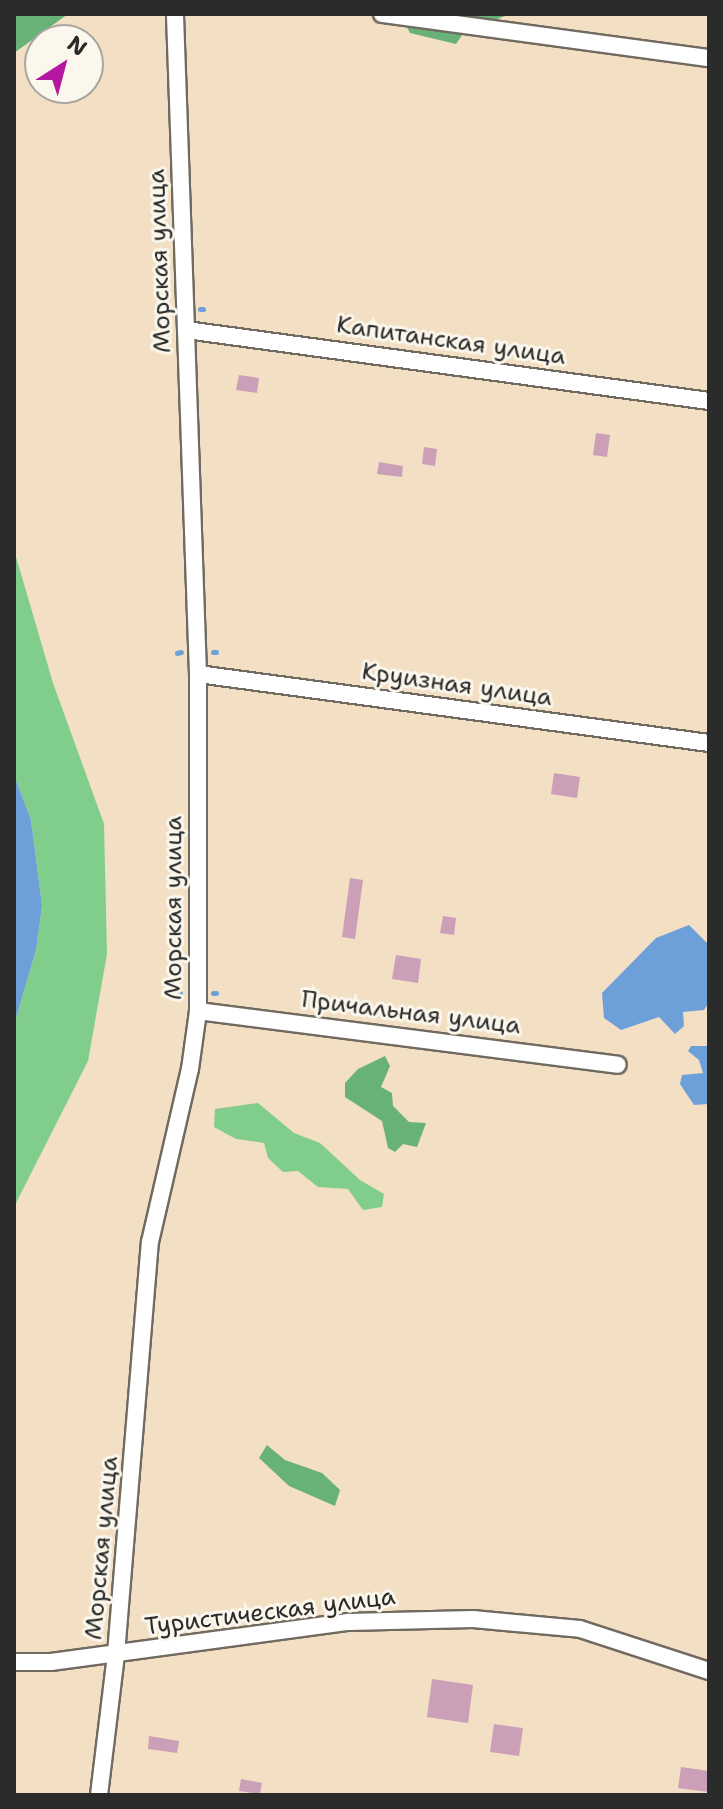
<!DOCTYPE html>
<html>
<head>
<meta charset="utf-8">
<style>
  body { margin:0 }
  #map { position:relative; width:723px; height:1809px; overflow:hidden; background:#f3dfc3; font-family:"Shantell Sans",sans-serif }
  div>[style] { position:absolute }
  .green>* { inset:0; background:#81ce8c }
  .forest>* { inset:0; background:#68b178 }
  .water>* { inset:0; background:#6da0d8 }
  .stream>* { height:5px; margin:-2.5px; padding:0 2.5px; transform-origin:2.5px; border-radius:2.5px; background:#6da0d8 }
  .building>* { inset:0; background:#cc9fb9 }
  .roads { filter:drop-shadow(2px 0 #716a60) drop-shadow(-2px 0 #716a60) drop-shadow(0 2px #716a60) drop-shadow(0 -2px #716a60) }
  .minor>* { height:16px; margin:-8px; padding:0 8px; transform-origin:8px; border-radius:8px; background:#fff }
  span { translate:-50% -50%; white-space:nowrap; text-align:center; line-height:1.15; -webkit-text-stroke:6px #fbf7ec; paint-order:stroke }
  .street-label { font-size:24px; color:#2b2b2b }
  .frame { position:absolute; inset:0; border:16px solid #2b2b2b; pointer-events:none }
  .north { position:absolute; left:24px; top:24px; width:80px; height:80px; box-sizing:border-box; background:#fbf7ec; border:2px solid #a8a59f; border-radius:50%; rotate:36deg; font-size:22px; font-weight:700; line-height:32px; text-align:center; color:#2b2b2b }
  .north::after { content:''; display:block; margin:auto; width:28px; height:36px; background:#b5179e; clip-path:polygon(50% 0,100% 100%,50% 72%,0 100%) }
</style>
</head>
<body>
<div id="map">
  <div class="green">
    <div style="clip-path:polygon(14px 550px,53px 683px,104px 824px,107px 954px,88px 1061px,14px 1207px,14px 1025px,36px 950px,42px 906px,31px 820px,14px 775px)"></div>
    <div style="clip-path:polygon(258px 1103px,294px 1133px,320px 1143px,360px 1180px,384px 1194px,382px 1207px,363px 1210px,348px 1189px,318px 1187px,298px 1171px,283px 1172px,268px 1158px,264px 1143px,236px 1139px,214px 1127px,215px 1109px)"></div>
  </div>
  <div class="forest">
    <div style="clip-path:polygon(14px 14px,68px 14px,14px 53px)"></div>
    <div style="clip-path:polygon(400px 14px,502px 14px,505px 16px,465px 31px,456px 44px,410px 33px)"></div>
    <div style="clip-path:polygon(385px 1056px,390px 1066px,381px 1087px,392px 1093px,393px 1106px,409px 1122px,426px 1123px,417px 1147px,403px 1144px,395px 1152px,388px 1148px,382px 1121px,345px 1097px,345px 1083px,358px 1069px)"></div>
    <div style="clip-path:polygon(267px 1445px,285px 1460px,322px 1473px,340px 1490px,335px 1506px,289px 1486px,259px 1458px)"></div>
  </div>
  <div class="water">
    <div style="clip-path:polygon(14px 775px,31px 820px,42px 906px,36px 950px,14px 1025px)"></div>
    <div style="clip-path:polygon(689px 925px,709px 945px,709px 1002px,704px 1010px,683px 1012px,684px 1026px,675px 1034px,659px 1017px,621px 1030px,604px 1018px,602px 993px,656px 938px)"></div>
    <div style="clip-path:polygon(691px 1046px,709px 1046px,708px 1104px,694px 1105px,680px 1084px,682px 1075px,703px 1073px,699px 1060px,688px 1051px)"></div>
  </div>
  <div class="stream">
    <div style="left:200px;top:309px;width:3px"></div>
    <div style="left:164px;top:310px;width:4px;rotate:-14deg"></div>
    <div style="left:213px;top:652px;width:3px"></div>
    <div style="left:177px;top:653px;width:4px;rotate:-14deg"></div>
    <div style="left:177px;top:993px;width:3px"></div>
    <div style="left:213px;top:993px;width:3px"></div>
  </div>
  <div class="building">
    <div style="clip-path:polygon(239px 375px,259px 378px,257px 393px,236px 390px)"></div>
    <div style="clip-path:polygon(596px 433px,610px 435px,607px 457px,593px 455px)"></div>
    <div style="clip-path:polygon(424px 447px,437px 449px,435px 466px,422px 464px)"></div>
    <div style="clip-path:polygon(379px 462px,403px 466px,402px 477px,377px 474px)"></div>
    <div style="clip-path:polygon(554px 773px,580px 777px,577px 798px,551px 794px)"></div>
    <div style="clip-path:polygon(350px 878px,363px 880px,355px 939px,342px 937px)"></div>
    <div style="clip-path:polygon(443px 916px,456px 918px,454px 935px,440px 933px)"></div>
    <div style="clip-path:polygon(396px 955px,421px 959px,418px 983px,392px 979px)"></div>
    <div style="clip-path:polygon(432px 1679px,473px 1685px,468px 1723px,427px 1717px)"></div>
    <div style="clip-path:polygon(494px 1724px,523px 1728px,519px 1756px,490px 1752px)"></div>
    <div style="clip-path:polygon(149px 1736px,179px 1741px,177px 1753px,148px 1749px)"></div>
    <div style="clip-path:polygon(681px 1767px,709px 1771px,708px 1792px,678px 1788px)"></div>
    <div style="clip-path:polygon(241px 1779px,262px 1783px,260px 1794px,239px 1791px)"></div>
  </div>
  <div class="roads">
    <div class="minor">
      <div style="left:382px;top:14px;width:330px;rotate:7.7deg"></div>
      <div style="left:186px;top:330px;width:528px;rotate:7.73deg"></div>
      <div style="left:198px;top:674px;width:516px;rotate:7.69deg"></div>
      <div style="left:198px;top:1011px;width:423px;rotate:7.3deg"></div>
      <div style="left:14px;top:1662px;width:37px"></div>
      <div style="left:51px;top:1662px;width:300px;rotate:-7.7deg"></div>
      <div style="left:348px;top:1622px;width:125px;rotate:-1.4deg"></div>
      <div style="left:473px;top:1619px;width:107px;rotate:5.3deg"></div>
      <div style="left:580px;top:1629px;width:136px;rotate:18deg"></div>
      <div style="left:99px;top:1795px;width:142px;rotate:-83.1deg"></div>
      <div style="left:116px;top:1654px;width:413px;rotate:-85.3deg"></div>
      <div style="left:150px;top:1242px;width:178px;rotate:-77deg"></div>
      <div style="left:190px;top:1069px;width:59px;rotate:-82.1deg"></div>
      <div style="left:198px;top:1011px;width:337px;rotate:-90deg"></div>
      <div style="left:198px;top:674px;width:660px;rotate:-92deg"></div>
    </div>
  </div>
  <div class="street-label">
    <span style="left:160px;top:261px;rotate:-92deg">Морская улица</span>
    <span style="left:451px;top:341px;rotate:8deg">Капитанская улица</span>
    <span style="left:457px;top:685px;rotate:8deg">Круизная улица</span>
    <span style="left:174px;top:908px;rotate:-90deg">Морская улица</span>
    <span style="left:411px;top:1013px;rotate:7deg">Причальная улица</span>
    <span style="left:102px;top:1548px;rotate:-85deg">Морская улица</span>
    <span style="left:270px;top:1612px;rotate:-7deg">Туристическая улица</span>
  </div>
  <div class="frame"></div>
  <div class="north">N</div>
</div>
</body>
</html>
